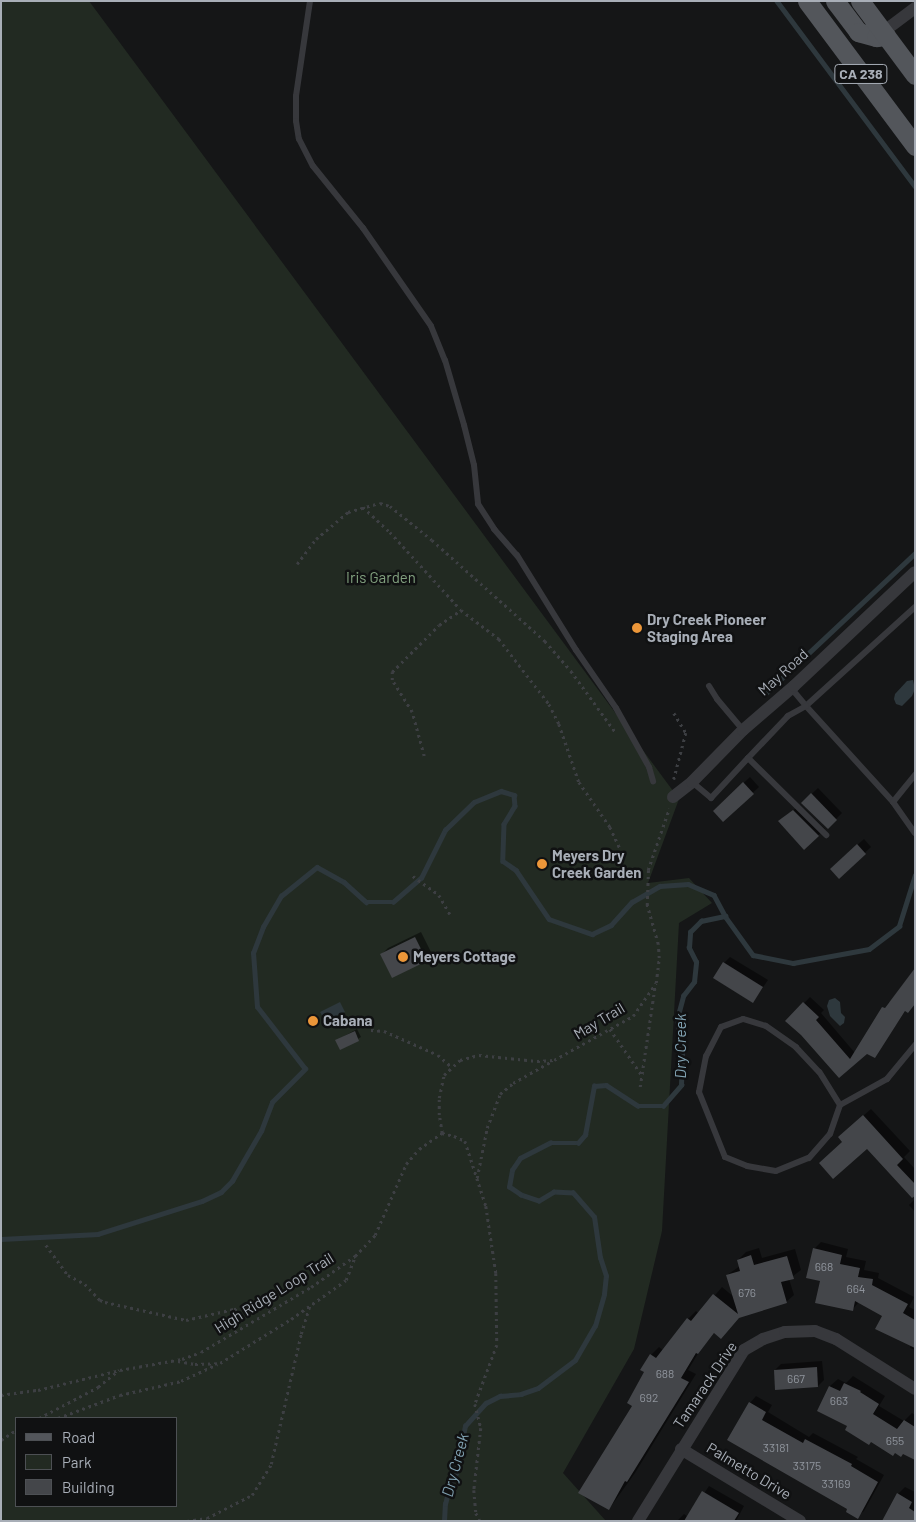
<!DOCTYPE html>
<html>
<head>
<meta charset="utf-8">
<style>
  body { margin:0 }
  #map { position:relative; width:916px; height:1522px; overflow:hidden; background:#151617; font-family:Barlow,sans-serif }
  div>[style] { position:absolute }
  .green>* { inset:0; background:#222a22 }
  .water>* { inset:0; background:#2e383d }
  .shadow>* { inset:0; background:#0007 }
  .stream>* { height:4.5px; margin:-2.25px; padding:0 2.25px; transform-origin:2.25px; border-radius:2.25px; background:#2e383d }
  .building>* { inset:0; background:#44464a }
  .path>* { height:2.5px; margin-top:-1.25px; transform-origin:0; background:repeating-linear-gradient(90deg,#3d3f43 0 2.5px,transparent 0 6.5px) }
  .lane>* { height:6px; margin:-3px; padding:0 3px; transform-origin:3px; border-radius:3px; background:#37383c }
  .street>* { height:12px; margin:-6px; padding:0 6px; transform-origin:6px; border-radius:6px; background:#37383c }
  .primary>* { height:19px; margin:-9.5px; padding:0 9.5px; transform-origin:9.5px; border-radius:9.5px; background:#53565b }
  .dots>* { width:14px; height:14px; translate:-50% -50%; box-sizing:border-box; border:2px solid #101112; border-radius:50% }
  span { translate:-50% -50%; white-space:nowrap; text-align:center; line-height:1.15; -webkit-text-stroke:5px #101112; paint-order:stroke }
  .number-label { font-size:12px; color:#8f949c }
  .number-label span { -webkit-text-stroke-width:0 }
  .shield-label span { padding:1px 4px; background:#101112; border:1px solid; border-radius:4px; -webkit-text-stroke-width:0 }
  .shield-label { font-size:14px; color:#a8aeb7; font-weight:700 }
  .park-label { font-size:15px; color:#82a17f }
  .poi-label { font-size:15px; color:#a8aeb7; font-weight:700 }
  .left { translate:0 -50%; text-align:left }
  .street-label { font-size:15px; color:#a8aeb7 }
  .water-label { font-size:16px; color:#80a1b1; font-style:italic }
  .frame { position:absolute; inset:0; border:2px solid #a8aeb7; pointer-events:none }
  .legend { position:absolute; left:15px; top:1417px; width:162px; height:90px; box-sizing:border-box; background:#101112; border:1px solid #4d5054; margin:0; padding:6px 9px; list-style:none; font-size:15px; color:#a8aeb7 }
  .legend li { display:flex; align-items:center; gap:10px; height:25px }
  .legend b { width:25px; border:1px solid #4d5054 }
</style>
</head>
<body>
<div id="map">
  <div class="green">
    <div style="clip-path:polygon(evenodd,1px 1px,89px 1px,679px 799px,648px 883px,689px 878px,712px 903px,679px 923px,662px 1231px,634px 1349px,563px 1473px,606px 1521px,1px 1521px,1px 1px,16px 1418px,176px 1418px,176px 1506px,16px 1506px,16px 1418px)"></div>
  </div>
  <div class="water">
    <div style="clip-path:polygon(913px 680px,915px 689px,912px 696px,902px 706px,896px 704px,894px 699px,895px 694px,907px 681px)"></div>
    <div style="clip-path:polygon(835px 998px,840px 1002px,841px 1013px,845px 1017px,844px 1023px,840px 1026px,830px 1016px,827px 1006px,829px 1000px)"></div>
    <div style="clip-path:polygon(340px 1002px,345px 1012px,325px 1021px,320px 1012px)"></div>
  </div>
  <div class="shadow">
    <div style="clip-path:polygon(750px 777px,759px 787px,723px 820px,720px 805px)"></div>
    <div style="clip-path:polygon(818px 788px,842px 813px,828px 827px,802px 803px)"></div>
    <div style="clip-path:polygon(800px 805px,825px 829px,804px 848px,780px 821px)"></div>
    <div style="clip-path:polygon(864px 839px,871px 847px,839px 877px,837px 863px)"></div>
    <div style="clip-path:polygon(421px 932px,432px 954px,426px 960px,382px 954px,388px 948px)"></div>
    <div style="clip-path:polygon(730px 957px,768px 980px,753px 1002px,724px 963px)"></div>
    <div style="clip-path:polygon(810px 997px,824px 1010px,821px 1013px,855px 1053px,889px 1002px,906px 1010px,874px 1057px,867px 1052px,839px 1076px,802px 1034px,787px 1021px)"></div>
    <div style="clip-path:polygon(357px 1029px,361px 1037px,341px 1049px,337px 1040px)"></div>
    <div style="clip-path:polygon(871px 1109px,910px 1151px,904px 1157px,915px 1169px,915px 1194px,867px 1148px,844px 1142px,847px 1130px)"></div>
    <div style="clip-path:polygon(915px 1199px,915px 1212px,909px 1205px)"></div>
    <div style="clip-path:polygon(821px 1242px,848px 1249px,846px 1257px,866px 1261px,864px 1270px,879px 1273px,878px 1278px,914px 1297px,909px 1307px,915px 1310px,915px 1350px,910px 1348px,911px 1345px,884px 1315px,859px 1302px,852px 1310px,821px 1280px,814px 1249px)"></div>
    <div style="clip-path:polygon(759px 1248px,762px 1258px,795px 1249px,801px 1270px,789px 1279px,794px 1295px,786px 1302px,740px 1316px,715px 1332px,699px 1352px,688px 1370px,696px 1374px,635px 1473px,609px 1509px,634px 1405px,651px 1355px,659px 1347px,664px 1351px,688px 1319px,696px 1311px,699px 1314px,722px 1287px,734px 1297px,727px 1275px,740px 1266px,738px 1260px,746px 1252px)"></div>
    <div style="clip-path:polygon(822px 1361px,824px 1380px,818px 1386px,775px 1370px,781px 1364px)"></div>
    <div style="clip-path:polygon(853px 1376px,885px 1396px,879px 1406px,904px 1421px,912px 1413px,915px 1415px,915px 1458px,819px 1410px,830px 1386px,838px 1379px,846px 1383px)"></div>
    <div style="clip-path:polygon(756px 1396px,772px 1405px,768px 1412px,809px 1437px,813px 1433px,858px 1457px,856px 1459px,884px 1475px,864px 1511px,857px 1517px,849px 1509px,729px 1439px,750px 1403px)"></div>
    <div style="clip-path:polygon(709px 1486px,744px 1506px,736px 1521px,677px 1521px,684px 1514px,688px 1517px)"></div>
    <div style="clip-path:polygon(905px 1487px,915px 1492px,915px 1521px,898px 1494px)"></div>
  </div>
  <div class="stream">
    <div style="left:777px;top:1px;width:231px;rotate:53.3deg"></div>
    <div style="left:765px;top:694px;width:206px;rotate:-43.2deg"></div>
    <div style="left:1px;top:1239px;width:97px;rotate:-3deg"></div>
    <div style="left:98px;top:1234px;width:109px;rotate:-17.6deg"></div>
    <div style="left:202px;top:1201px;width:21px;rotate:-25deg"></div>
    <div style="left:221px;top:1192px;width:16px;rotate:-45deg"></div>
    <div style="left:232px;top:1181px;width:58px;rotate:-59.9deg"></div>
    <div style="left:261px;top:1131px;width:31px;rotate:-69deg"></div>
    <div style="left:272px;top:1102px;width:47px;rotate:-45deg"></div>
    <div style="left:305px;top:1069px;width:78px;rotate:-127.7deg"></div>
    <div style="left:257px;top:1007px;width:54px;rotate:-94.2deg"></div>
    <div style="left:253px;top:953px;width:28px;rotate:-69deg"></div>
    <div style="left:263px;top:927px;width:36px;rotate:-60deg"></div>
    <div style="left:281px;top:896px;width:46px;rotate:-38.9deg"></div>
    <div style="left:317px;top:867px;width:31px;rotate:29deg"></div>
    <div style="left:344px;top:882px;width:30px;rotate:42deg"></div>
    <div style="left:366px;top:902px;width:27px"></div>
    <div style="left:393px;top:902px;width:37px;rotate:-41deg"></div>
    <div style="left:421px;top:878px;width:54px;rotate:-63.4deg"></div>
    <div style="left:445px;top:830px;width:40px;rotate:-44deg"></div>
    <div style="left:474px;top:802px;width:29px;rotate:-22deg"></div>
    <div style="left:501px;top:791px;width:14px;rotate:17deg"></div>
    <div style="left:514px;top:795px;width:11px;rotate:85deg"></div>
    <div style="left:515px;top:806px;width:21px;rotate:121deg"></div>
    <div style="left:504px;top:824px;width:37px;rotate:92deg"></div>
    <div style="left:503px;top:861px;width:16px;rotate:35deg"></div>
    <div style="left:516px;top:870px;width:59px;rotate:56deg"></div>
    <div style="left:549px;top:919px;width:46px;rotate:19.2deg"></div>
    <div style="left:592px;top:934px;width:21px;rotate:-25deg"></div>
    <div style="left:611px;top:925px;width:31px;rotate:-48deg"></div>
    <div style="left:632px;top:902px;width:32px;rotate:-30deg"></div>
    <div style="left:660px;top:886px;width:28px;rotate:-4deg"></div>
    <div style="left:688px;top:884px;width:28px;rotate:23deg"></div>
    <div style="left:714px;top:895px;width:24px;rotate:62deg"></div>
    <div style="left:725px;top:916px;width:48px;rotate:54.3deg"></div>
    <div style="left:753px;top:955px;width:41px;rotate:11.3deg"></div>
    <div style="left:793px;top:963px;width:77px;rotate:-10.4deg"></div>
    <div style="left:869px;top:949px;width:38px;rotate:-37deg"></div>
    <div style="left:899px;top:926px;width:53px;rotate:-72.6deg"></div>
    <div style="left:444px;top:1521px;width:17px;rotate:-87deg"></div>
    <div style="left:445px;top:1504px;width:20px;rotate:-75deg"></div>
    <div style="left:450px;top:1485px;width:13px;rotate:-63deg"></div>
    <div style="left:456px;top:1473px;width:48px;rotate:-79.2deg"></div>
    <div style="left:465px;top:1426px;width:31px;rotate:-48deg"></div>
    <div style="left:486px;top:1403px;width:16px;rotate:-27deg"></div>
    <div style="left:500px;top:1396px;width:21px;rotate:-5deg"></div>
    <div style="left:521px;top:1394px;width:18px;rotate:-19deg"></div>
    <div style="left:538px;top:1388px;width:46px;rotate:-37.1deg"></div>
    <div style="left:575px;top:1360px;width:39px;rotate:-60deg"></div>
    <div style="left:595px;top:1326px;width:33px;rotate:-74deg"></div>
    <div style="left:604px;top:1294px;width:18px;rotate:-84deg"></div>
    <div style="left:606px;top:1276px;width:19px;rotate:-108deg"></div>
    <div style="left:600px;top:1258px;width:41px;rotate:-98.3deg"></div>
    <div style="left:594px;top:1217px;width:32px;rotate:-131deg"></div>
    <div style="left:573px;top:1193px;width:19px;rotate:-177deg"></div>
    <div style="left:554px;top:1192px;width:17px;rotate:149deg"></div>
    <div style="left:539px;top:1201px;width:19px;rotate:-162deg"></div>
    <div style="left:521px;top:1195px;width:14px;rotate:-146deg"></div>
    <div style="left:509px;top:1187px;width:17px;rotate:-80deg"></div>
    <div style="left:512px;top:1170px;width:14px;rotate:-56deg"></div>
    <div style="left:520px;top:1158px;width:34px;rotate:-27deg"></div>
    <div style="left:550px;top:1143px;width:28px"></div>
    <div style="left:578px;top:1143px;width:11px;rotate:-49deg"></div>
    <div style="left:585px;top:1135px;width:50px;rotate:-79.6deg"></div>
    <div style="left:594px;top:1086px;width:12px;rotate:-5deg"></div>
    <div style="left:606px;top:1085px;width:38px;rotate:33deg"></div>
    <div style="left:638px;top:1106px;width:25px"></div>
    <div style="left:663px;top:1106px;width:28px;rotate:-49deg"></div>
    <div style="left:681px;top:1085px;width:32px;rotate:-88deg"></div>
    <div style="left:682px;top:1053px;width:34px;rotate:-98deg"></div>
    <div style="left:677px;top:1019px;width:24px;rotate:-75deg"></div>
    <div style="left:683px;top:996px;width:18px;rotate:-52deg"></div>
    <div style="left:694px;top:982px;width:20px;rotate:-84deg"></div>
    <div style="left:696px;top:962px;width:16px;rotate:-117deg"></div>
    <div style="left:689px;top:948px;width:16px;rotate:-86deg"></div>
    <div style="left:690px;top:932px;width:16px;rotate:-45deg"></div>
    <div style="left:701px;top:921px;width:25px;rotate:-12deg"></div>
  </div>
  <div class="building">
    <div style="clip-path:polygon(743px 782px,754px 794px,723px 822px,713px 811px)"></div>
    <div style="clip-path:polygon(811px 793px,837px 820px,828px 829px,801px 803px)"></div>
    <div style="clip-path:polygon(793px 810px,819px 836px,804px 850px,778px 821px)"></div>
    <div style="clip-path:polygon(857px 844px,866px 854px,839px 879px,830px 869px)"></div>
    <div style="clip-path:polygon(415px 937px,427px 961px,392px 978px,380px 954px)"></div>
    <div style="clip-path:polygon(723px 962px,763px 987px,753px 1003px,713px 978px)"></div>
    <div style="clip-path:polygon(915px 968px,915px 1004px,908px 1013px,905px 1011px,875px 1058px,867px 1054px,839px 1078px,801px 1035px,785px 1021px,803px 1002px,819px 1017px,816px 1020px,850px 1059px,882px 1007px,885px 1008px)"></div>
    <div style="clip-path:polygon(355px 1031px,359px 1041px,340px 1050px,335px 1040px)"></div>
    <div style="clip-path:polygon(863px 1115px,903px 1159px,897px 1165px,915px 1184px,915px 1196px,912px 1198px,867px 1149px,833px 1179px,819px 1163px,842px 1142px,838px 1137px)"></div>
    <div style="clip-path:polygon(813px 1248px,842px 1255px,840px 1264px,860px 1268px,858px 1277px,873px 1279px,872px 1285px,908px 1304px,903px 1313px,915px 1320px,915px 1348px,875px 1329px,882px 1316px,855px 1301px,853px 1311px,815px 1303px,820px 1281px,806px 1278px)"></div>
    <div style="clip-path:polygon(751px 1255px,754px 1265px,787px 1256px,794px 1279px,781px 1282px,787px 1303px,739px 1318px,721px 1339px,714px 1333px,698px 1354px,696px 1353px,681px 1378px,689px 1382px,627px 1482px,625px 1481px,609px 1510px,578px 1493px,632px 1406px,627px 1403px,644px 1372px,640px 1370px,650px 1354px,656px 1358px,687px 1318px,691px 1321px,713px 1294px,738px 1314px,726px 1275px,740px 1271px,737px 1260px)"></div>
    <div style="clip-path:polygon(817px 1367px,818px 1387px,775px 1390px,774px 1370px)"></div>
    <div style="clip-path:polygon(844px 1383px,861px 1391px,860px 1392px,879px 1404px,873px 1414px,897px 1429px,904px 1420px,915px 1427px,915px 1460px,903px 1454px,901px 1457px,895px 1453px,893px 1456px,871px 1442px,869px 1445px,845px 1430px,847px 1426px,817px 1411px,829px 1386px,840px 1391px)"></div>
    <div style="clip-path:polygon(749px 1402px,766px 1412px,762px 1420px,803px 1443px,805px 1439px,852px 1464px,851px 1466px,878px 1482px,858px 1519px,846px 1512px,847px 1509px,727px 1440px)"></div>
    <div style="clip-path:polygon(702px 1491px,739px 1513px,734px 1521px,684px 1521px)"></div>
    <div style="clip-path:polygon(897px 1493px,912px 1502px,909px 1508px,915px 1512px,915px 1521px,882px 1521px)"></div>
  </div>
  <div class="path">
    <div style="left:363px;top:507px;width:37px;rotate:43deg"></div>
    <div style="left:390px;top:532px;width:105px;rotate:47.7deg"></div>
    <div style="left:461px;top:610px;width:48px;rotate:37.3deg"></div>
    <div style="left:499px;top:639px;width:82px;rotate:52.4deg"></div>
    <div style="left:549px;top:704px;width:22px;rotate:63deg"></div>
    <div style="left:559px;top:724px;width:61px;rotate:71deg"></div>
    <div style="left:579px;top:782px;width:55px;rotate:55.4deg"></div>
    <div style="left:610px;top:827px;width:29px;rotate:65deg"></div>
    <div style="left:297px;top:564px;width:31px;rotate:-53deg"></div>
    <div style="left:316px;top:539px;width:42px;rotate:-40.2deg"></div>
    <div style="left:348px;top:512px;width:33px;rotate:-16deg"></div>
    <div style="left:380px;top:503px;width:10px;rotate:17deg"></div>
    <div style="left:390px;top:506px;width:54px;rotate:39deg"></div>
    <div style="left:432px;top:540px;width:152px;rotate:41.8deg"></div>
    <div style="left:545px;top:641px;width:40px;rotate:49deg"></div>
    <div style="left:571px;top:671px;width:77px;rotate:54deg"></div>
    <div style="left:674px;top:713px;width:23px;rotate:59deg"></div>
    <div style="left:686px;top:733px;width:48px;rotate:104.6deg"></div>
    <div style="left:424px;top:756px;width:46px;rotate:-105.3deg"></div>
    <div style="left:412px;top:712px;width:38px;rotate:-122deg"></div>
    <div style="left:392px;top:680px;width:8px;rotate:-90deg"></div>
    <div style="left:392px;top:672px;width:66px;rotate:-45deg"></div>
    <div style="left:439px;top:625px;width:27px;rotate:-34deg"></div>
    <div style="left:413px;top:876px;width:32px;rotate:36deg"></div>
    <div style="left:439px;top:895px;width:22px;rotate:60deg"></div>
    <div style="left:610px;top:1029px;width:55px;rotate:55.4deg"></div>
    <div style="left:371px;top:1030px;width:13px;rotate:4deg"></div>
    <div style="left:384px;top:1031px;width:59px;rotate:24deg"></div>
    <div style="left:438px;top:1055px;width:18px;rotate:41deg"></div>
    <div style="left:640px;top:1087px;width:103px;rotate:-81.6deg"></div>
    <div style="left:442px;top:1133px;width:18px;rotate:-99deg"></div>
    <div style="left:439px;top:1115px;width:17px;rotate:-90deg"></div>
    <div style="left:439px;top:1098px;width:24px;rotate:-78deg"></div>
    <div style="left:444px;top:1075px;width:22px;rotate:-43deg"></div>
    <div style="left:460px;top:1060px;width:20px;rotate:-15deg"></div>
    <div style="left:479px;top:1055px;width:58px;rotate:5.9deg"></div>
    <div style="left:537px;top:1061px;width:17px;rotate:-3deg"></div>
    <div style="left:554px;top:1060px;width:90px;rotate:-29.1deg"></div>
    <div style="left:633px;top:1016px;width:40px;rotate:-55.1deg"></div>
    <div style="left:656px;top:983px;width:25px;rotate:-83deg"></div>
    <div style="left:659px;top:958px;width:14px;rotate:-94deg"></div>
    <div style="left:658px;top:944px;width:41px;rotate:-105.8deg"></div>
    <div style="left:647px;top:905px;width:35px;rotate:-88deg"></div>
    <div style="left:648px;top:870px;width:65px;rotate:-71deg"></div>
    <div style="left:477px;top:1178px;width:51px;rotate:-78.7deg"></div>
    <div style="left:487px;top:1128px;width:36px;rotate:-69deg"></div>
    <div style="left:500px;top:1094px;width:17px;rotate:-40deg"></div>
    <div style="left:513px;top:1083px;width:45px;rotate:-29.4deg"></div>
    <div style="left:46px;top:1245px;width:37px;rotate:54deg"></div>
    <div style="left:68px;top:1275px;width:19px;rotate:28deg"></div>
    <div style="left:85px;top:1284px;width:22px;rotate:47deg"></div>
    <div style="left:100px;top:1300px;width:5px;rotate:22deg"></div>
    <div style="left:105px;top:1302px;width:83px;rotate:12.5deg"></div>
    <div style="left:186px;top:1320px;width:49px;rotate:-12.9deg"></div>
    <div style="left:234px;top:1309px;width:39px;rotate:-3deg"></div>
    <div style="left:178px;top:1361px;width:17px;rotate:10deg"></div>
    <div style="left:195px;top:1364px;width:25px;rotate:-2deg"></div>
    <div style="left:220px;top:1363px;width:84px;rotate:-31.8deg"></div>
    <div style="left:291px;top:1319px;width:67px;rotate:-35.3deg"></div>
    <div style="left:346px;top:1280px;width:26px;rotate:-69deg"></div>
    <div style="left:1px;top:1395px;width:37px;rotate:-8deg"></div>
    <div style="left:38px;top:1390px;width:84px;rotate:-13.7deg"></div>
    <div style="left:120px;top:1370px;width:63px;rotate:-10.1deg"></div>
    <div style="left:182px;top:1359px;width:20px;rotate:-20deg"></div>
    <div style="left:201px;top:1352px;width:128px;rotate:-30.6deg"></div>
    <div style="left:311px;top:1287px;width:54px;rotate:-35.2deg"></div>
    <div style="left:355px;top:1256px;width:29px;rotate:-46deg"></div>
    <div style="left:375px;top:1235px;width:77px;rotate:-66.4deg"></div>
    <div style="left:406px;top:1164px;width:20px;rotate:-49deg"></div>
    <div style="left:419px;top:1149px;width:28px;rotate:-35deg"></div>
    <div style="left:442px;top:1133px;width:12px;rotate:14deg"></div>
    <div style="left:454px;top:1136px;width:12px;rotate:24deg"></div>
    <div style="left:465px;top:1141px;width:68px;rotate:72.1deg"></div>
    <div style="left:486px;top:1206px;width:68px;rotate:81.5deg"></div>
    <div style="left:496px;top:1273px;width:72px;rotate:89.2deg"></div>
    <div style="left:497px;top:1345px;width:63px;rotate:110.4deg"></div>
    <div style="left:475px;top:1404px;width:25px;rotate:76deg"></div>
    <div style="left:481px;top:1428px;width:62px;rotate:96.4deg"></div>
    <div style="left:474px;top:1490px;width:23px;rotate:85deg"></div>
    <div style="left:476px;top:1513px;width:9px;rotate:63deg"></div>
    <div style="left:39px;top:1418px;width:67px;rotate:-27.7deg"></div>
    <div style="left:98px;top:1387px;width:27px;rotate:-39deg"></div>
    <div style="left:58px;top:1418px;width:66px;rotate:-20.4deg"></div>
    <div style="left:120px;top:1395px;width:63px;rotate:-12.9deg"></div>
    <div style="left:181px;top:1381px;width:40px;rotate:-25deg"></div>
    <div style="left:1px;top:1440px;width:18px;rotate:-34deg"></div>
    <div style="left:187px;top:1521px;width:20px;rotate:-9deg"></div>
    <div style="left:207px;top:1518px;width:51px;rotate:-27.1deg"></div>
    <div style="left:252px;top:1495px;width:36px;rotate:-58deg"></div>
    <div style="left:271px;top:1464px;width:133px;rotate:-77deg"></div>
    <div style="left:301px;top:1334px;width:30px;rotate:-73deg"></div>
  </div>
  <div class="lane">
    <div style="left:310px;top:1px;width:96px;rotate:98.4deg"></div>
    <div style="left:296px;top:96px;width:25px;rotate:90deg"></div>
    <div style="left:296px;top:121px;width:18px;rotate:81deg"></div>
    <div style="left:299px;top:139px;width:30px;rotate:63deg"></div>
    <div style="left:313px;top:166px;width:80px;rotate:51.1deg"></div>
    <div style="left:363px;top:228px;width:119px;rotate:55.2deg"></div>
    <div style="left:431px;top:326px;width:37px;rotate:68deg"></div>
    <div style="left:445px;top:360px;width:68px;rotate:73.7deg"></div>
    <div style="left:464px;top:425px;width:41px;rotate:76deg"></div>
    <div style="left:474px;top:465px;width:39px;rotate:84deg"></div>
    <div style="left:478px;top:504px;width:30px;rotate:57deg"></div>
    <div style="left:494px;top:529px;width:35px;rotate:49deg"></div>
    <div style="left:517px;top:555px;width:112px;rotate:58.2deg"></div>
    <div style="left:576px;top:650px;width:70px;rotate:55.4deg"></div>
    <div style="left:616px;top:708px;width:68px;rotate:60.8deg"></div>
    <div style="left:649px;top:767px;width:15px;rotate:74deg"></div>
    <div style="left:915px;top:607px;width:147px;rotate:137.8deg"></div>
    <div style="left:806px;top:706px;width:130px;rotate:47.8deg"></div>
    <div style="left:893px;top:802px;width:38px;rotate:55deg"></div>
    <div style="left:709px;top:686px;width:15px;rotate:58deg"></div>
    <div style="left:717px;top:699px;width:40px;rotate:50deg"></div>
    <div style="left:791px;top:688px;width:23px;rotate:50deg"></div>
    <div style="left:806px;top:706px;width:21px;rotate:151deg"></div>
    <div style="left:788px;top:716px;width:58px;rotate:133.6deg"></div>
    <div style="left:748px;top:758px;width:110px;rotate:44.6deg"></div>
    <div style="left:692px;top:782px;width:25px;rotate:40deg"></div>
    <div style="left:711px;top:798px;width:54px;rotate:-47.2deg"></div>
    <div style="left:893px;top:802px;width:35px;rotate:-51deg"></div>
    <div style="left:840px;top:1105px;width:39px;rotate:-122deg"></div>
    <div style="left:819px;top:1072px;width:34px;rotate:-133deg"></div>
    <div style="left:796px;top:1047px;width:37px;rotate:-145deg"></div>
    <div style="left:766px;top:1026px;width:24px;rotate:-163deg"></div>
    <div style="left:743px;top:1019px;width:23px;rotate:160deg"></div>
    <div style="left:721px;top:1027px;width:33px;rotate:117deg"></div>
    <div style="left:706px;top:1056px;width:37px;rotate:101deg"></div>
    <div style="left:699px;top:1092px;width:70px;rotate:68.2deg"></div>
    <div style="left:725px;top:1157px;width:24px;rotate:22deg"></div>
    <div style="left:747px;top:1166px;width:29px;rotate:10deg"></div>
    <div style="left:776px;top:1171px;width:35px;rotate:-22deg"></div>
    <div style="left:809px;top:1158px;width:32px;rotate:-49deg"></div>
    <div style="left:830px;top:1134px;width:31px;rotate:-71deg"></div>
    <div style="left:840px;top:1105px;width:54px;rotate:-29deg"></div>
    <div style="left:887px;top:1079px;width:44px;rotate:-50.5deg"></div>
  </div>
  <div class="street">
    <div style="left:883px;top:32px;width:40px;rotate:-37deg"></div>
    <div style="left:673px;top:797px;width:24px;rotate:-38deg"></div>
    <div style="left:692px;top:782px;width:73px;rotate:-45.6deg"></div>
    <div style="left:743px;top:730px;width:67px;rotate:-40.8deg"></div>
    <div style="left:794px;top:686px;width:166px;rotate:-43.3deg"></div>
    <div style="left:681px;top:1449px;width:139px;rotate:31.2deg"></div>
    <div style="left:638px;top:1521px;width:201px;rotate:-58.2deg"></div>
    <div style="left:744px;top:1350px;width:22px;rotate:-30deg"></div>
    <div style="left:763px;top:1339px;width:23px;rotate:-18deg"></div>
    <div style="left:785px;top:1332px;width:30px;rotate:-2deg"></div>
    <div style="left:815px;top:1331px;width:22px;rotate:21deg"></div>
    <div style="left:836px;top:1339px;width:93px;rotate:32.3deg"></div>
  </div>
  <div class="primary">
    <div style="left:807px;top:1px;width:181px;rotate:53.3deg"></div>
    <div style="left:835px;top:1px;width:39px;rotate:53deg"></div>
    <div style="left:858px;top:32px;width:19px;rotate:16deg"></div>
    <div style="left:876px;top:37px;width:10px;rotate:-6deg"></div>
    <div style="left:860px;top:1px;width:92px;rotate:53.4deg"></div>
  </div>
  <div class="dots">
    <div style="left:637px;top:628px;background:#eb9639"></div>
    <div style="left:542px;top:864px;background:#eb9639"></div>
    <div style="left:403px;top:957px;background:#eb9639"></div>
    <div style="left:313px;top:1021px;background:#eb9639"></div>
  </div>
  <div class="number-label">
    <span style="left:824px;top:1267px">668</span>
    <span style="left:856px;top:1289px">664</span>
    <span style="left:747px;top:1293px">676</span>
    <span style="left:665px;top:1374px">688</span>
    <span style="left:796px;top:1379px">667</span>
    <span style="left:649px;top:1398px">692</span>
    <span style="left:839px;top:1401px">663</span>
    <span style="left:895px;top:1441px">655</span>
    <span style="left:776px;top:1448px">33181</span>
    <span style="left:807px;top:1466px">33175</span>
    <span style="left:836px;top:1484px">33169</span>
  </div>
  <div class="shield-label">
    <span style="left:861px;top:74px">CA 238</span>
  </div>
  <div class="park-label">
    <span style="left:381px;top:578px">Iris Garden</span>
  </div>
  <div class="poi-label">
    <span class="left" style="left:647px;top:628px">Dry Creek Pioneer<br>Staging Area</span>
    <span class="left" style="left:552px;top:864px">Meyers Dry<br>Creek Garden</span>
    <span class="left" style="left:413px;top:957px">Meyers Cottage</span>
    <span class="left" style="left:323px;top:1021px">Cabana</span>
  </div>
  <div class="street-label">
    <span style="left:783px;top:672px;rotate:-42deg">May Road</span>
    <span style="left:599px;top:1021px;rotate:-31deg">May Trail</span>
    <span style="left:274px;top:1293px;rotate:-32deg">High Ridge Loop Trail</span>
    <span style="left:705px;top:1385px;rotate:-56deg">Tamarack Drive</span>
    <span style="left:749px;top:1471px;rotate:31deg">Palmetto Drive</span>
  </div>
  <div class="water-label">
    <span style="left:680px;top:1046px;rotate:-90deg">Dry Creek</span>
    <span style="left:455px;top:1465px;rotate:-75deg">Dry Creek</span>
  </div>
  <div class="frame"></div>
  <ul class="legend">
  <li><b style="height:6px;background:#53565b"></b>Road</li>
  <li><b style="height:14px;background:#222a22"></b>Park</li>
  <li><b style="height:14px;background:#44464a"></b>Building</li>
  </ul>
</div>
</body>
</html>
